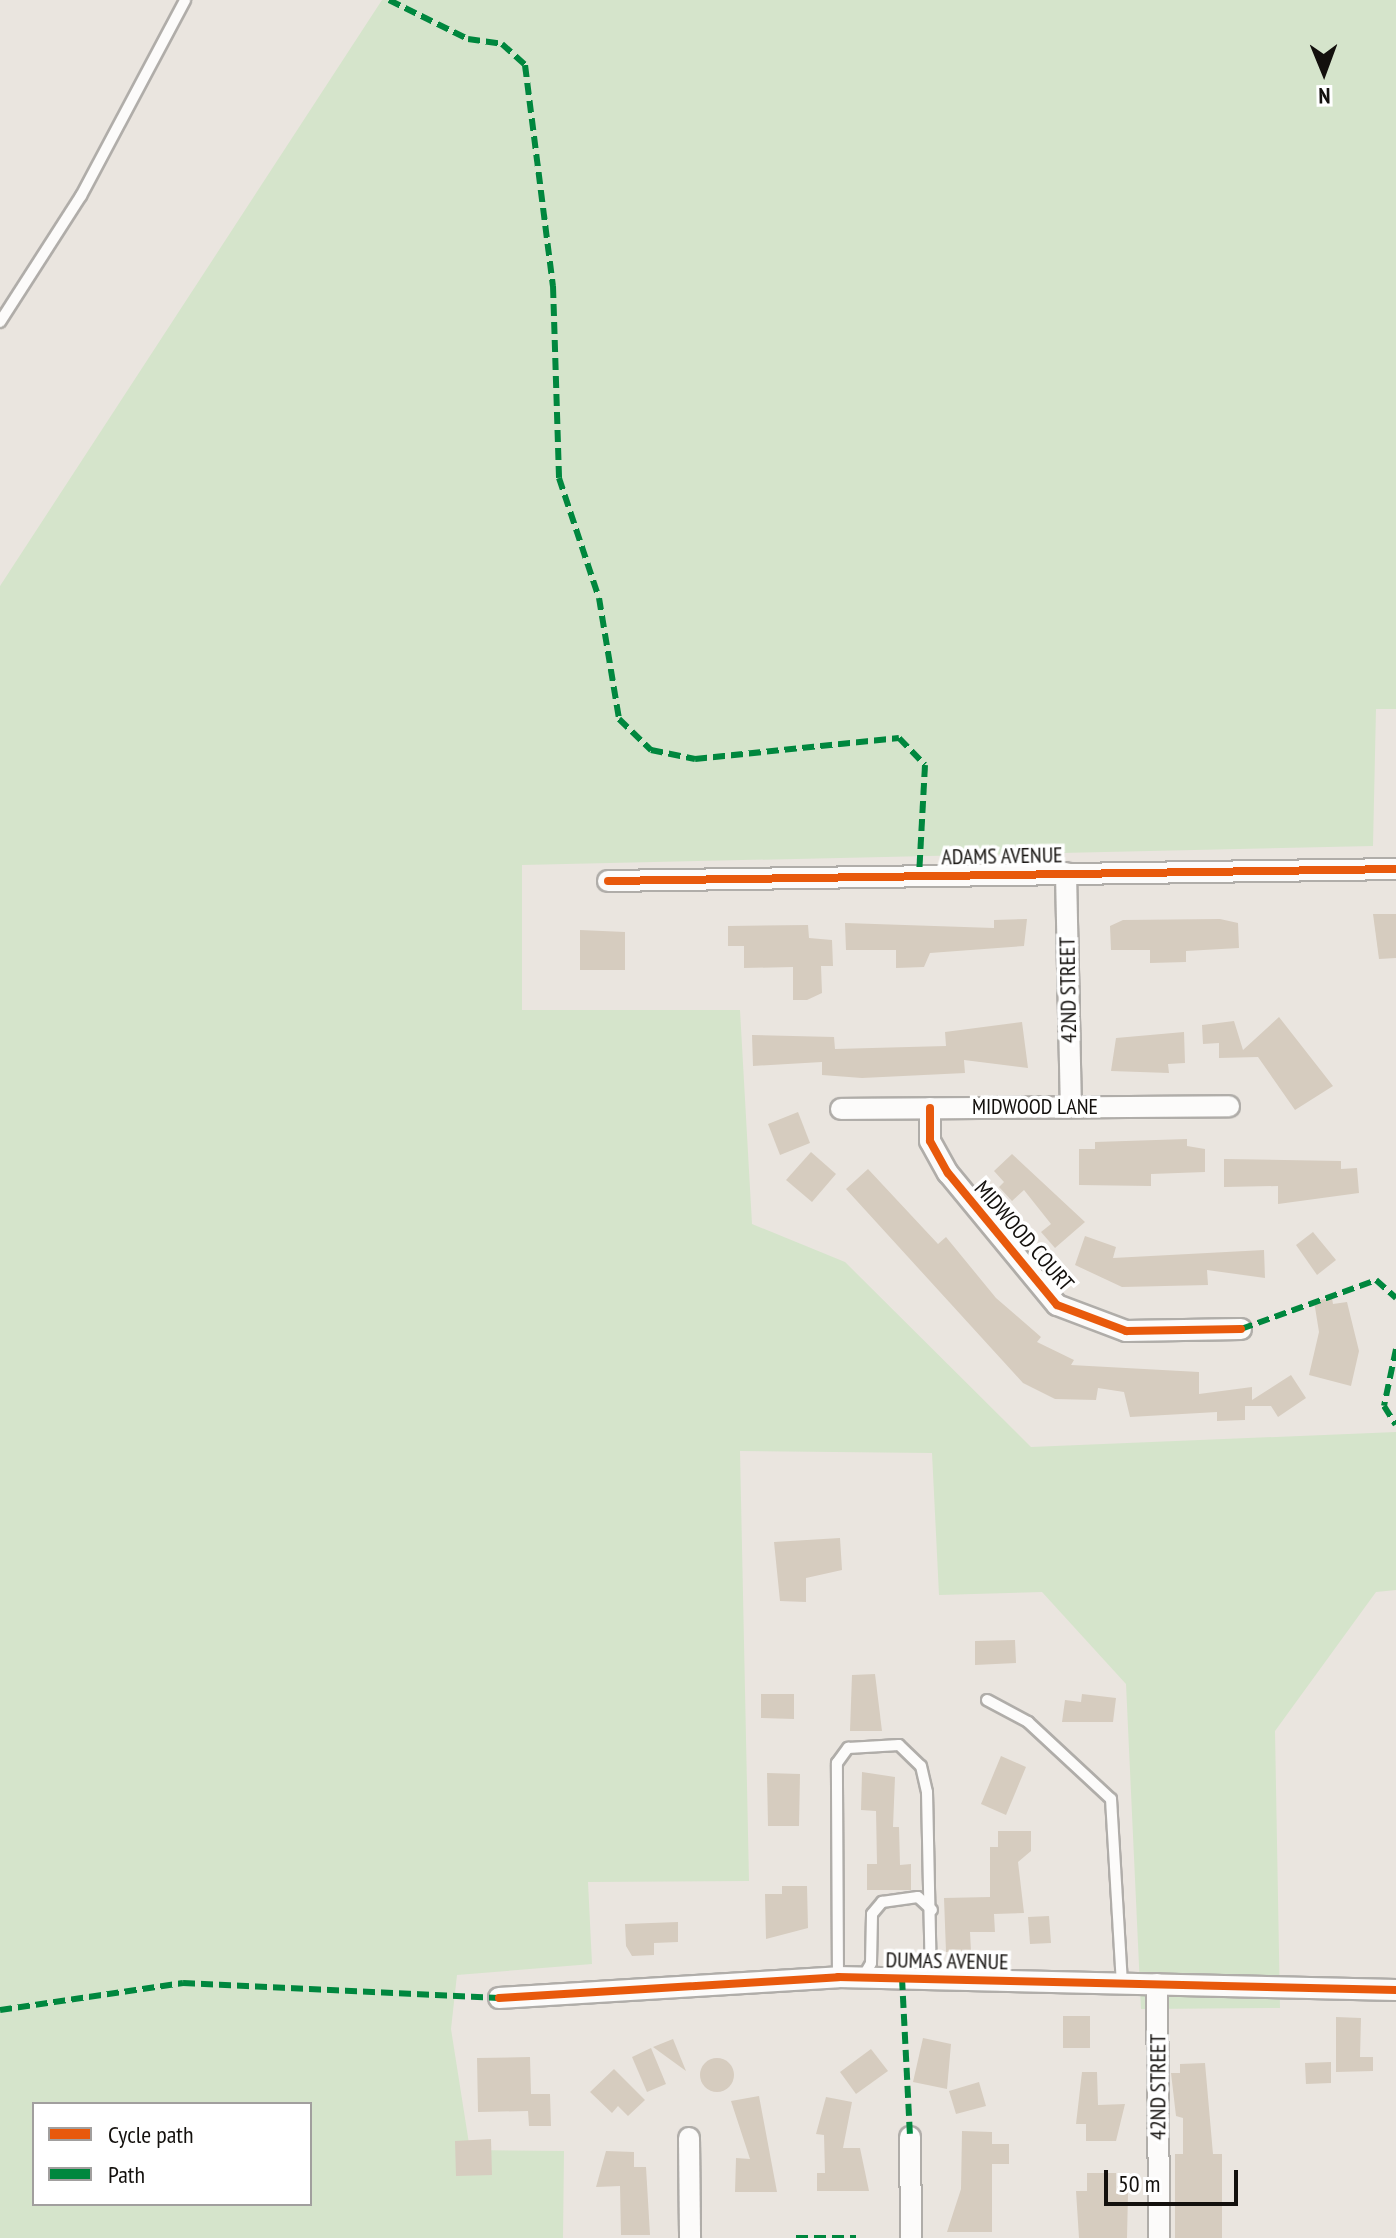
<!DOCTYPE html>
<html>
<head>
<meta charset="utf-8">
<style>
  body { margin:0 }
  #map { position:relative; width:1396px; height:2238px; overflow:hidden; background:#eae5df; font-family:"PT Sans Narrow",sans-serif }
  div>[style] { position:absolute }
  .green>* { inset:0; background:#d5e4cb }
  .building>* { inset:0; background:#d6ccbf }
  .round { border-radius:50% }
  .roads { filter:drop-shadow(2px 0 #b0ada9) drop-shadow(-2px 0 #b0ada9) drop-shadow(0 2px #b0ada9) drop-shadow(0 -2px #b0ada9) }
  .lane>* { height:10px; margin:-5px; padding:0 5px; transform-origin:5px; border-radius:5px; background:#fcfbfa }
  .street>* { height:20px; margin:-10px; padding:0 10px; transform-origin:10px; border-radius:10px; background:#fcfbfa }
  .quiet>* { height:6px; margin-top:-3px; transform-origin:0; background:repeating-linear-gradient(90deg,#00873e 0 12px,transparent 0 18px) }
  .cycleway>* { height:8px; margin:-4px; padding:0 4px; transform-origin:4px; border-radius:4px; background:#e8590c }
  span { translate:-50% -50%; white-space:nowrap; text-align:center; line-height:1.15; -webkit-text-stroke:7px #fff; paint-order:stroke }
  .street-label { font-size:22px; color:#13100d }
  .legend { position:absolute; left:32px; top:2102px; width:280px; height:104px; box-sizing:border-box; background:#fff; border:2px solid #a19f9e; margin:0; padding:10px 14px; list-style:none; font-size:24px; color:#13100d }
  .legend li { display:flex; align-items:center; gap:16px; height:40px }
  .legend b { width:40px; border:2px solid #a19f9e }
  .north { position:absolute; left:1284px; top:32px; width:80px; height:80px; -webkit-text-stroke:6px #fff; paint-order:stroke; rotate:179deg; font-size:22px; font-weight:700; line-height:32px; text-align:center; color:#13100d }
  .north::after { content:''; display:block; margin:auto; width:28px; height:36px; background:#13100d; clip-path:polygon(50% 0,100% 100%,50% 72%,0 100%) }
  .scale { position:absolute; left:1104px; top:2170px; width:134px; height:36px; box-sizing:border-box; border:4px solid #13100d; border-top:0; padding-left:10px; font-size:24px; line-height:28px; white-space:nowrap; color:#13100d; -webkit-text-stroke:6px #fff; paint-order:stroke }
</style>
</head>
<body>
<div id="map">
  <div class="green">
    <div style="clip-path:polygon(evenodd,382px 0,1396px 0,1396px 709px,1376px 709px,1373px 846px,522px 865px,522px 1010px,740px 1010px,752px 1224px,845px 1262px,1031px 1447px,1396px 1432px,1396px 1590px,1376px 1592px,1275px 1731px,1280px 2008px,1141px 2009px,1126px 1684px,1042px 1592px,939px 1595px,932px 1453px,740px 1451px,749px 1881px,588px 1882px,592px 1964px,457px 1975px,451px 2029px,470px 2150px,564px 2151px,563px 2238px,0 2238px,0 586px,382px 0,34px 2104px,310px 2104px,310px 2204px,34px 2204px,34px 2104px)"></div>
  </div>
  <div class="building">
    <div style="clip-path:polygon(1373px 914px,1396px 914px,1396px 958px,1379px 959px)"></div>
    <div style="clip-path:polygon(1027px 919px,1024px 946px,930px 953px,924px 967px,896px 968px,896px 950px,846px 950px,845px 923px,994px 928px,994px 920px)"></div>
    <div style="clip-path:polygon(1220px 919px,1238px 923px,1239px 948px,1186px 951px,1186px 962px,1150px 963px,1150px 950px,1111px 950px,1110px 926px,1123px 920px)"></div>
    <div style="clip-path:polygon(808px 925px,809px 938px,832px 940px,833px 966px,821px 966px,822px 993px,807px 1000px,793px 1000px,793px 967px,744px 968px,744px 946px,728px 946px,728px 926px)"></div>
    <div style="clip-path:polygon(580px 930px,625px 932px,625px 970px,580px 970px)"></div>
    <div style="clip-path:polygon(1279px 1017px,1333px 1086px,1295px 1110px,1258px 1057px,1219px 1058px,1219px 1043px,1203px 1044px,1202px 1025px,1234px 1021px,1243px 1050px)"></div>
    <div style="clip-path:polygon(1022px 1022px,1028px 1068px,964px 1060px,965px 1073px,862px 1078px,822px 1075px,822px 1062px,753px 1066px,752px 1035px,834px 1037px,835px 1049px,946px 1046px,945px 1032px)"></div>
    <div style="clip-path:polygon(1184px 1032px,1185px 1063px,1168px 1064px,1169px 1073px,1111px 1071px,1116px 1038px)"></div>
    <div style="clip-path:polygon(798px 1112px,810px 1143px,780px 1155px,768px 1124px)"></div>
    <div style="clip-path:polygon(1187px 1139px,1187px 1146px,1205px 1149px,1205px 1172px,1151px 1174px,1151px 1186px,1079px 1185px,1079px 1149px,1095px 1149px,1095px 1142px)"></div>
    <div style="clip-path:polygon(811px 1152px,836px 1174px,812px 1202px,786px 1180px)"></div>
    <div style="clip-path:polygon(1012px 1154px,1085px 1222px,1055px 1248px,1041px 1232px,1051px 1224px,1024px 1190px,1012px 1201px,999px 1187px,1004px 1182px,994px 1171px)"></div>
    <div style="clip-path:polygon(1224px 1159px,1341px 1161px,1341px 1169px,1357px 1168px,1359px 1193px,1278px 1204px,1278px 1186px,1224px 1187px)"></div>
    <div style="clip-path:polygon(868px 1169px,938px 1244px,946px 1237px,996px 1298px,1041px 1337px,1037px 1342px,1074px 1360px,1071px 1365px,1199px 1372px,1199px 1394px,1252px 1387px,1252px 1400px,1291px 1375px,1306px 1398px,1278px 1417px,1271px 1406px,1245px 1406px,1245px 1420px,1217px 1421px,1217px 1412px,1130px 1417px,1124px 1392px,1098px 1388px,1096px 1400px,1055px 1399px,1023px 1383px,846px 1189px)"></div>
    <div style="clip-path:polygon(1313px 1232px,1336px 1260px,1317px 1275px,1296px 1245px)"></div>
    <div style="clip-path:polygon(1085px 1236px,1116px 1247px,1113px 1258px,1264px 1250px,1265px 1278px,1207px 1270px,1208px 1285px,1122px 1287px,1075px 1265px)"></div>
    <div style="clip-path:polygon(1332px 1298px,1333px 1304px,1347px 1302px,1359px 1351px,1351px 1386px,1309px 1375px,1319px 1332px,1314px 1301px)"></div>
    <div style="clip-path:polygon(840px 1538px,842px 1570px,806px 1578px,806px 1602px,780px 1601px,774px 1542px)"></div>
    <div style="clip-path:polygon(1015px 1640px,1016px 1663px,975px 1665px,975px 1641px)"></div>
    <div style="clip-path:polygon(875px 1674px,882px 1731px,850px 1731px,852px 1675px)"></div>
    <div style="clip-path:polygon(761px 1694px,794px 1694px,794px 1719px,761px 1718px)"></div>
    <div style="clip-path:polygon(1082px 1694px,1116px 1698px,1113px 1722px,1062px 1722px,1065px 1700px,1081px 1702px)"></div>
    <div style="clip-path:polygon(1001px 1756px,1026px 1767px,1006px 1815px,981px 1804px)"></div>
    <div style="clip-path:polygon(862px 1772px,895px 1777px,893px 1827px,899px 1827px,900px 1865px,911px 1864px,911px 1890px,867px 1890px,867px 1864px,877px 1864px,876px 1811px,861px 1810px)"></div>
    <div style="clip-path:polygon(767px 1773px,800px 1774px,799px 1826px,768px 1826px)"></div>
    <div style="clip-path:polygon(998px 1831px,1031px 1831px,1031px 1851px,1018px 1862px,1024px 1913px,994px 1914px,995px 1932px,970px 1932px,971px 1951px,946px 1952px,944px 1898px,990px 1897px,990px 1847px,998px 1847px)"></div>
    <div style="clip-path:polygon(782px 1886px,807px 1886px,808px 1928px,766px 1939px,765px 1894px,782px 1894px)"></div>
    <div style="clip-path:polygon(1049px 1916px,1051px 1943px,1030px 1944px,1028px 1917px)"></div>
    <div style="clip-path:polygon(678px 1922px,678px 1942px,654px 1943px,654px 1955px,632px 1956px,626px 1946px,625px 1924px)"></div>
    <div style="clip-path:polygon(1063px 2016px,1090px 2016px,1090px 2048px,1063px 2048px)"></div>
    <div style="clip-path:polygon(1336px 2017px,1361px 2018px,1360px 2057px,1373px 2057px,1373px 2071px,1336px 2072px)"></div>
    <div style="clip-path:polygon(923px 2038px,951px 2044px,947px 2089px,913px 2082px)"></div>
    <div style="clip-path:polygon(673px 2039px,686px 2071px,653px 2047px)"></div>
    <div style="clip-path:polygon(651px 2048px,666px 2084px,647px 2092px,632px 2057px)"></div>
    <div style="clip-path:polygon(871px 2049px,888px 2071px,856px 2094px,840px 2072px)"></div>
    <div style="clip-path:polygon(530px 2057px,531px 2094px,550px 2094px,551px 2126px,529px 2126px,528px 2111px,478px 2112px,477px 2058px)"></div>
    <div class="round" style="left:700px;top:2058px;width:34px;height:34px"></div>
    <div style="clip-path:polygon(1331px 2062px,1331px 2083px,1306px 2084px,1305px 2063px)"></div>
    <div style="clip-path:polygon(1205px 2063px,1213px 2154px,1222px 2154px,1222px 2238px,1175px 2238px,1175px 2154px,1183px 2154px,1183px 2118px,1176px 2116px,1171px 2073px,1180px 2073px,1180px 2064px)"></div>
    <div style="clip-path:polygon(614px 2069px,645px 2100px,628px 2116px,618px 2106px,612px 2113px,590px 2092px)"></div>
    <div style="clip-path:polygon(1082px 2072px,1097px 2072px,1098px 2105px,1125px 2104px,1116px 2141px,1086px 2141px,1086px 2124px,1076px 2124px)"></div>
    <div style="clip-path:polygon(979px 2082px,986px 2106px,956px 2114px,949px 2091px)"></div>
    <div style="clip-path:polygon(759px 2096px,777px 2192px,735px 2192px,736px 2158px,750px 2159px,731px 2101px)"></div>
    <div style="clip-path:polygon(826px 2097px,852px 2102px,843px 2148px,860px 2148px,869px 2191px,817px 2191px,817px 2173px,825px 2173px,824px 2135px,816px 2134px)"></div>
    <div style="clip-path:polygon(962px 2131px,992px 2132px,992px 2144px,1009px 2144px,1009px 2164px,992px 2164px,992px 2232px,947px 2232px,961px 2189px)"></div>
    <div style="clip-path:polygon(491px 2139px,492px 2175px,456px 2176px,455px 2141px)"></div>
    <div style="clip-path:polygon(606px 2151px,634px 2152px,634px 2167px,646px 2167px,650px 2235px,621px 2235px,620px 2186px,596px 2187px)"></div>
    <div style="clip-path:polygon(1087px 2173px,1116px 2173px,1116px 2193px,1128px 2193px,1127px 2238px,1079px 2238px,1076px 2191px,1087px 2191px)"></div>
  </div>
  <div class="roads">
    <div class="lane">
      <div style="left:0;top:322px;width:150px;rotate:-57.3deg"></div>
      <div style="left:81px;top:196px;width:222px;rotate:-62deg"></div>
      <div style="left:987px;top:1700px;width:47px;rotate:28.2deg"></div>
      <div style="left:1028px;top:1722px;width:113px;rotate:42.9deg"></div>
      <div style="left:1111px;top:1799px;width:184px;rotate:86.6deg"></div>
      <div style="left:838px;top:1977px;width:214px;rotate:-90.3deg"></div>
      <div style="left:837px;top:1763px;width:19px;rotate:-54deg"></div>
      <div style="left:848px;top:1748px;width:51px;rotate:-3.4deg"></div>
      <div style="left:899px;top:1745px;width:30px;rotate:44deg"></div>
      <div style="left:921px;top:1766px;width:27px;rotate:77deg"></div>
      <div style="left:927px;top:1792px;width:187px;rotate:88.8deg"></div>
      <div style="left:863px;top:1977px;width:16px;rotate:-60deg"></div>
      <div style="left:871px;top:1963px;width:49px;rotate:-88.8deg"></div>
      <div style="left:872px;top:1914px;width:16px;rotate:-50deg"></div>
      <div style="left:882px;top:1902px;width:36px;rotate:-8deg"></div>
      <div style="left:918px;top:1897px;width:19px;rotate:43deg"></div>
    </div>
    <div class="street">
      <div style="left:1066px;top:873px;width:234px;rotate:88.8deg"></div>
      <div style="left:608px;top:881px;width:788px;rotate:-0.87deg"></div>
      <div style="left:930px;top:1108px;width:33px;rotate:90deg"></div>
      <div style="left:930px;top:1141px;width:37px;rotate:61deg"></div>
      <div style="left:948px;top:1173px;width:171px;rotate:50.5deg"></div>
      <div style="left:1057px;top:1305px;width:74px;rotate:20.6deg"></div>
      <div style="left:1126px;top:1331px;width:115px;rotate:-1deg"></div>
      <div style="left:841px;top:1109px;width:388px;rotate:-0.4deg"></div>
      <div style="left:1157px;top:1984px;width:254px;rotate:89.5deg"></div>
      <div style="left:499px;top:1998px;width:340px;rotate:-3.5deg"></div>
      <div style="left:838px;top:1977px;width:558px;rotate:1.33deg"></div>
      <div style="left:910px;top:2137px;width:101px;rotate:89.4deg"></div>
      <div style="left:689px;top:2138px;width:100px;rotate:89.4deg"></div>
    </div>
  </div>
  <div class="quiet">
    <div style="left:389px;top:0;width:88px;rotate:26.3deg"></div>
    <div style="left:468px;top:39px;width:34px;rotate:8deg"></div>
    <div style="left:502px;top:44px;width:31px;rotate:42deg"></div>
    <div style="left:525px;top:65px;width:223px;rotate:82.8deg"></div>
    <div style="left:553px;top:286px;width:192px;rotate:88.2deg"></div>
    <div style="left:559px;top:478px;width:126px;rotate:71.6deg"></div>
    <div style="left:599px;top:598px;width:123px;rotate:80.6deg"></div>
    <div style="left:619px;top:719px;width:45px;rotate:44.1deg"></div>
    <div style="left:651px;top:750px;width:45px;rotate:11.6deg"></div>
    <div style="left:695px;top:759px;width:205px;rotate:-5.9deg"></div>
    <div style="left:899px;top:738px;width:37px;rotate:46deg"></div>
    <div style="left:925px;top:765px;width:111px;rotate:93.1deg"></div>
    <div style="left:1241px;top:1329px;width:144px;rotate:-19.9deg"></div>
    <div style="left:1376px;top:1280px;width:27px;rotate:42deg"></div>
    <div style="left:1396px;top:1349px;width:58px;rotate:101.9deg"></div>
    <div style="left:1384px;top:1406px;width:22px;rotate:58deg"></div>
    <div style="left:902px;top:1978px;width:159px;rotate:87.1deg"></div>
    <div style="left:0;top:2010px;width:185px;rotate:-8.4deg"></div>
    <div style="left:183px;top:1983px;width:316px;rotate:2.7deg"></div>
    <div style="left:796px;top:2238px;width:60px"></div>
  </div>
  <div class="cycleway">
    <div style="left:608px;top:881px;width:788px;rotate:-0.87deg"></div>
    <div style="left:930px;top:1108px;width:33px;rotate:90deg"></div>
    <div style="left:930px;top:1141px;width:37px;rotate:61deg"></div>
    <div style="left:948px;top:1173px;width:171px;rotate:50.5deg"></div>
    <div style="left:1057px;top:1305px;width:74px;rotate:20.6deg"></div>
    <div style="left:1126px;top:1331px;width:115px;rotate:-1deg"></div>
    <div style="left:499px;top:1998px;width:340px;rotate:-3.5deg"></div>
    <div style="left:838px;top:1977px;width:558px;rotate:1.33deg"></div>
  </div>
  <div class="street-label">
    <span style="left:1002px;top:856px;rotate:-1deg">ADAMS AVENUE</span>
    <span style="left:1068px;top:990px;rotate:-91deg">42ND STREET</span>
    <span style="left:1035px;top:1107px">MIDWOOD LANE</span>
    <span style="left:1024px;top:1236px;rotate:49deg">MIDWOOD COURT</span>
    <span style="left:947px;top:1961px;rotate:1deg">DUMAS AVENUE</span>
    <span style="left:1158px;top:2087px;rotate:-90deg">42ND STREET</span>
  </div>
  <ul class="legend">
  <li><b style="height:10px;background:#e8590c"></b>Cycle path</li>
  <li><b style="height:10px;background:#00873e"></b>Path</li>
  </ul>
  <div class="north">N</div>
  <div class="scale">50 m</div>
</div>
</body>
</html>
